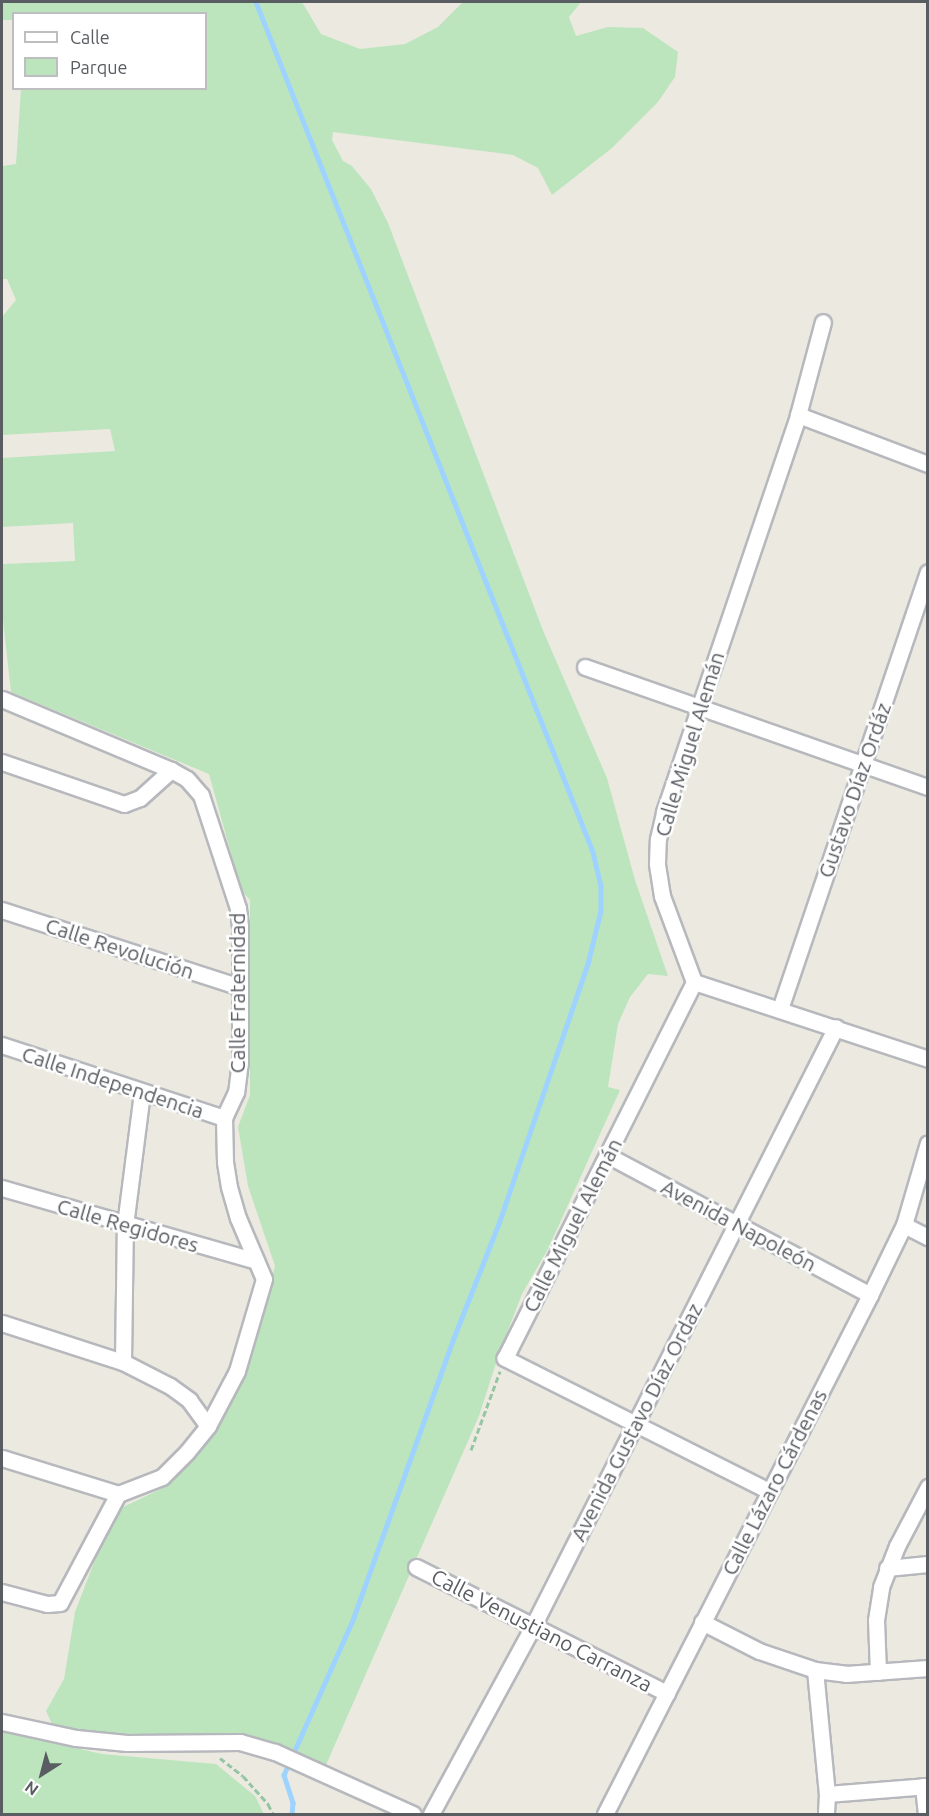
<!DOCTYPE html>
<html>
<head>
<meta charset="utf-8">
<style>
  body { margin:0 }
  #map { position:relative; width:929px; height:1816px; overflow:hidden; background:#eceae0; font-family:Ubuntu,sans-serif }
  div>[style] { position:absolute }
  .green>* { inset:0; background:#bce5bd }
  .stream>* { height:4.5px; margin:-2.25px; padding:0 2.25px; transform-origin:2.25px; border-radius:2.25px; background:#9ed3ff }
  .path>* { height:3px; margin-top:-1.5px; transform-origin:0; background:repeating-linear-gradient(90deg,#95c6a4 0 6px,transparent 0 9px) }
  .roads { filter:drop-shadow(2px 0 #b6b8bd) drop-shadow(-2px 0 #b6b8bd) drop-shadow(0 2px #b6b8bd) drop-shadow(0 -2px #b6b8bd) }
  .street>* { height:15px; margin:-7.5px; padding:0 7.5px; transform-origin:7.5px; border-radius:7.5px; background:#fff }
  span { translate:-50% -50%; white-space:nowrap; text-align:center; line-height:1.15; -webkit-text-stroke:5px #fff; paint-order:stroke }
  .street-label { font-size:21px; color:#595d62 }
  .frame { position:absolute; inset:0; border:3px solid #595d62; pointer-events:none }
  .legend { position:absolute; left:12px; top:12px; width:195px; height:78px; box-sizing:border-box; background:#fff; border:2px solid #bdbec0; margin:0; padding:8px 10px; list-style:none; font-size:18px; color:#595d62 }
  .legend li { display:flex; align-items:center; gap:12px; height:30px }
  .legend b { width:30px; border:2px solid #bdbec0 }
  .north { position:absolute; left:12px; top:1744px; width:60px; height:60px; -webkit-text-stroke:4px #fff; paint-order:stroke; rotate:216deg; font-size:16px; font-weight:700; line-height:24px; text-align:center; color:#595d62 }
  .north::after { content:''; display:block; margin:auto; width:21px; height:27px; background:#595d62; clip-path:polygon(50% 0,100% 100%,50% 72%,0 100%) }
</style>
</head>
<body>
<div id="map">
  <div class="green">
    <div style="clip-path:polygon(2px 2px,302px 2px,321px 34px,360px 49px,405px 44px,438px 27px,463px 2px,581px 2px,569px 17px,576px 36px,608px 27px,643px 28px,678px 52px,675px 77px,658px 102px,612px 148px,552px 195px,538px 168px,513px 155px,333px 132px,332px 140px,343px 161px,352px 166px,371px 189px,388px 223px,544px 633px,607px 778px,635px 880px,668px 976px,648px 974px,630px 997px,618px 1024px,608px 1087px,620px 1090px,548px 1249px,522px 1294px,500px 1351px,479px 1416px,326px 1765px,291px 1749px,231px 1734px,138px 1738px,87px 1733px,53px 1726px,46px 1711px,64px 1679px,75px 1612px,103px 1539px,119px 1509px,163px 1488px,189px 1463px,219px 1426px,247px 1363px,275px 1266px,248px 1186px,238px 1127px,250px 1095px,250px 900px,241px 890px,209px 774px,11px 692px,2px 611px,2px 564px,75px 561px,73px 523px,2px 527px,2px 458px,115px 451px,110px 429px,2px 435px,2px 317px,16px 300px,7px 279px,2px 279px,2px 166px,16px 164px,21px 89px,206px 88px,206px 14px,14px 14px,13px 20px,2px 20px)"></div>
    <div style="clip-path:polygon(2px 1731px,102px 1754px,216px 1764px,255px 1796px,264px 1814px,2px 1814px)"></div>
  </div>
  <div class="stream">
    <div style="left:256px;top:2px;width:914px;rotate:68.37deg"></div>
    <div style="left:593px;top:852px;width:35px;rotate:77deg"></div>
    <div style="left:601px;top:886px;width:25px;rotate:90deg"></div>
    <div style="left:601px;top:911px;width:55px;rotate:103.8deg"></div>
    <div style="left:588px;top:964px;width:275px;rotate:108.9deg"></div>
    <div style="left:499px;top:1224px;width:126px;rotate:111.5deg"></div>
    <div style="left:453px;top:1341px;width:294px;rotate:109.7deg"></div>
    <div style="left:354px;top:1618px;width:172px;rotate:114deg"></div>
    <div style="left:284px;top:1775px;width:29px;rotate:72deg"></div>
    <div style="left:293px;top:1803px;width:11px;rotate:95deg"></div>
  </div>
  <div class="path">
    <div style="left:471px;top:1450px;width:84px;rotate:-69.8deg"></div>
    <div style="left:220px;top:1758px;width:29px;rotate:38deg"></div>
    <div style="left:243px;top:1776px;width:38px;rotate:48deg"></div>
    <div style="left:268px;top:1804px;width:11px;rotate:63deg"></div>
  </div>
  <div class="roads">
    <div class="street">
      <div style="left:798px;top:415px;width:139px;rotate:20.7deg"></div>
      <div style="left:585px;top:667px;width:363px;rotate:19.3deg"></div>
      <div style="left:2px;top:699px;width:183px;rotate:22.8deg"></div>
      <div style="left:171px;top:770px;width:18px;rotate:29deg"></div>
      <div style="left:187px;top:779px;width:21px;rotate:49deg"></div>
      <div style="left:201px;top:795px;width:119px;rotate:71.9deg"></div>
      <div style="left:238px;top:908px;width:18px;rotate:84deg"></div>
      <div style="left:240px;top:926px;width:135px;rotate:90deg"></div>
      <div style="left:240px;top:1061px;width:31px;rotate:97deg"></div>
      <div style="left:236px;top:1092px;width:29px;rotate:115deg"></div>
      <div style="left:224px;top:1118px;width:44px;rotate:88.7deg"></div>
      <div style="left:225px;top:1162px;width:25px;rotate:81deg"></div>
      <div style="left:229px;top:1187px;width:32px;rotate:74deg"></div>
      <div style="left:238px;top:1218px;width:66px;rotate:66.9deg"></div>
      <div style="left:264px;top:1279px;width:96px;rotate:106.4deg"></div>
      <div style="left:237px;top:1371px;width:62px;rotate:117.8deg"></div>
      <div style="left:208px;top:1426px;width:33px;rotate:129deg"></div>
      <div style="left:187px;top:1452px;width:35px;rotate:135deg"></div>
      <div style="left:162px;top:1477px;width:47px;rotate:158.9deg"></div>
      <div style="left:118px;top:1494px;width:123px;rotate:118deg"></div>
      <div style="left:60px;top:1603px;width:13px;rotate:176deg"></div>
      <div style="left:47px;top:1604px;width:47px;rotate:-165.1deg"></div>
      <div style="left:2px;top:762px;width:129px;rotate:19deg"></div>
      <div style="left:124px;top:804px;width:17px;rotate:-21deg"></div>
      <div style="left:140px;top:798px;width:42px;rotate:-42.1deg"></div>
      <div style="left:2px;top:910px;width:248px;rotate:17.9deg"></div>
      <div style="left:694px;top:982px;width:246px;rotate:18.2deg"></div>
      <div style="left:780px;top:1009px;width:461px;rotate:-71.3deg"></div>
      <div style="left:2px;top:1045px;width:234px;rotate:18.2deg"></div>
      <div style="left:607px;top:1155px;width:298px;rotate:28deg"></div>
      <div style="left:2px;top:1188px;width:264px;rotate:16deg"></div>
      <div style="left:904px;top:1225px;width:27px;rotate:27deg"></div>
      <div style="left:2px;top:1323px;width:127px;rotate:17.9deg"></div>
      <div style="left:123px;top:1362px;width:53px;rotate:27.1deg"></div>
      <div style="left:170px;top:1386px;width:24px;rotate:36deg"></div>
      <div style="left:189px;top:1400px;width:32px;rotate:54deg"></div>
      <div style="left:123px;top:1362px;width:137px;rotate:-89.2deg"></div>
      <div style="left:125px;top:1225px;width:134px;rotate:-82.7deg"></div>
      <div style="left:2px;top:1458px;width:121px;rotate:17.2deg"></div>
      <div style="left:769px;top:1491px;width:296px;rotate:-153.3deg"></div>
      <div style="left:505px;top:1358px;width:421px;rotate:-63.3deg"></div>
      <div style="left:694px;top:982px;width:92px;rotate:-110.4deg"></div>
      <div style="left:662px;top:896px;width:33px;rotate:-99deg"></div>
      <div style="left:657px;top:863px;width:24px;rotate:-88deg"></div>
      <div style="left:658px;top:839px;width:28px;rotate:-77deg"></div>
      <div style="left:664px;top:812px;width:419px;rotate:-71.3deg"></div>
      <div style="left:798px;top:415px;width:96px;rotate:-75deg"></div>
      <div style="left:416px;top:1567px;width:281px;rotate:26.7deg"></div>
      <div style="left:887px;top:1568px;width:41px;rotate:-5.6deg"></div>
      <div style="left:702px;top:1622px;width:64px;rotate:27deg"></div>
      <div style="left:759px;top:1651px;width:59px;rotate:18.7deg"></div>
      <div style="left:815px;top:1670px;width:31px;rotate:7deg"></div>
      <div style="left:846px;top:1674px;width:82px;rotate:-4.2deg"></div>
      <div style="left:815px;top:1670px;width:125px;rotate:84.5deg"></div>
      <div style="left:827px;top:1794px;width:20px;rotate:93deg"></div>
      <div style="left:878px;top:1672px;width:52px;rotate:-92.2deg"></div>
      <div style="left:876px;top:1620px;width:33px;rotate:-81deg"></div>
      <div style="left:881px;top:1587px;width:44px;rotate:-68.7deg"></div>
      <div style="left:897px;top:1546px;width:67px;rotate:-62.3deg"></div>
      <div style="left:2px;top:1722px;width:76px;rotate:12.2deg"></div>
      <div style="left:76px;top:1738px;width:51px;rotate:5.6deg"></div>
      <div style="left:127px;top:1743px;width:113px;rotate:-0.5deg"></div>
      <div style="left:240px;top:1742px;width:36px;rotate:16deg"></div>
      <div style="left:275px;top:1752px;width:151px;rotate:24.2deg"></div>
      <div style="left:923px;top:1786px;width:28px;rotate:84deg"></div>
      <div style="left:827px;top:1794px;width:101px;rotate:-4.5deg"></div>
      <div style="left:431px;top:1814px;width:214px;rotate:-61.5deg"></div>
      <div style="left:533px;top:1626px;width:671px;rotate:-63.17deg"></div>
      <div style="left:605px;top:1814px;width:583px;rotate:-62.95deg"></div>
      <div style="left:870px;top:1295px;width:78px;rotate:-64.1deg"></div>
      <div style="left:904px;top:1225px;width:85px;rotate:-73.7deg"></div>
    </div>
  </div>
  <div class="street-label">
    <span style="left:689px;top:744px;rotate:-73deg">Calle Miguel Alemán</span>
    <span style="left:854px;top:790px;rotate:-71deg">Gustavo Díaz Ordáz</span>
    <span style="left:120px;top:948px;rotate:18deg">Calle Revolución</span>
    <span style="left:237px;top:993px;rotate:-90deg">Calle Fraternidad</span>
    <span style="left:113px;top:1082px;rotate:18deg">Calle Independencia</span>
    <span style="left:128px;top:1225px;rotate:16deg">Calle Regidores</span>
    <span style="left:572px;top:1225px;rotate:-63deg">Calle Miguel Alemán</span>
    <span style="left:739px;top:1225px;rotate:28deg">Avenida Napoleón</span>
    <span style="left:636px;top:1422px;rotate:-63deg">Avenida Gustavo Díaz Ordaz</span>
    <span style="left:774px;top:1482px;rotate:-63deg">Calle Lázaro Cárdenas</span>
    <span style="left:542px;top:1630px;rotate:27deg">Calle Venustiano Carranza</span>
  </div>
  <div class="frame"></div>
  <ul class="legend">
  <li><b style="height:8px;background:#fff"></b>Calle</li>
  <li><b style="height:16px;background:#bce5bd"></b>Parque</li>
  </ul>
  <div class="north">N</div>
</div>
</body>
</html>
